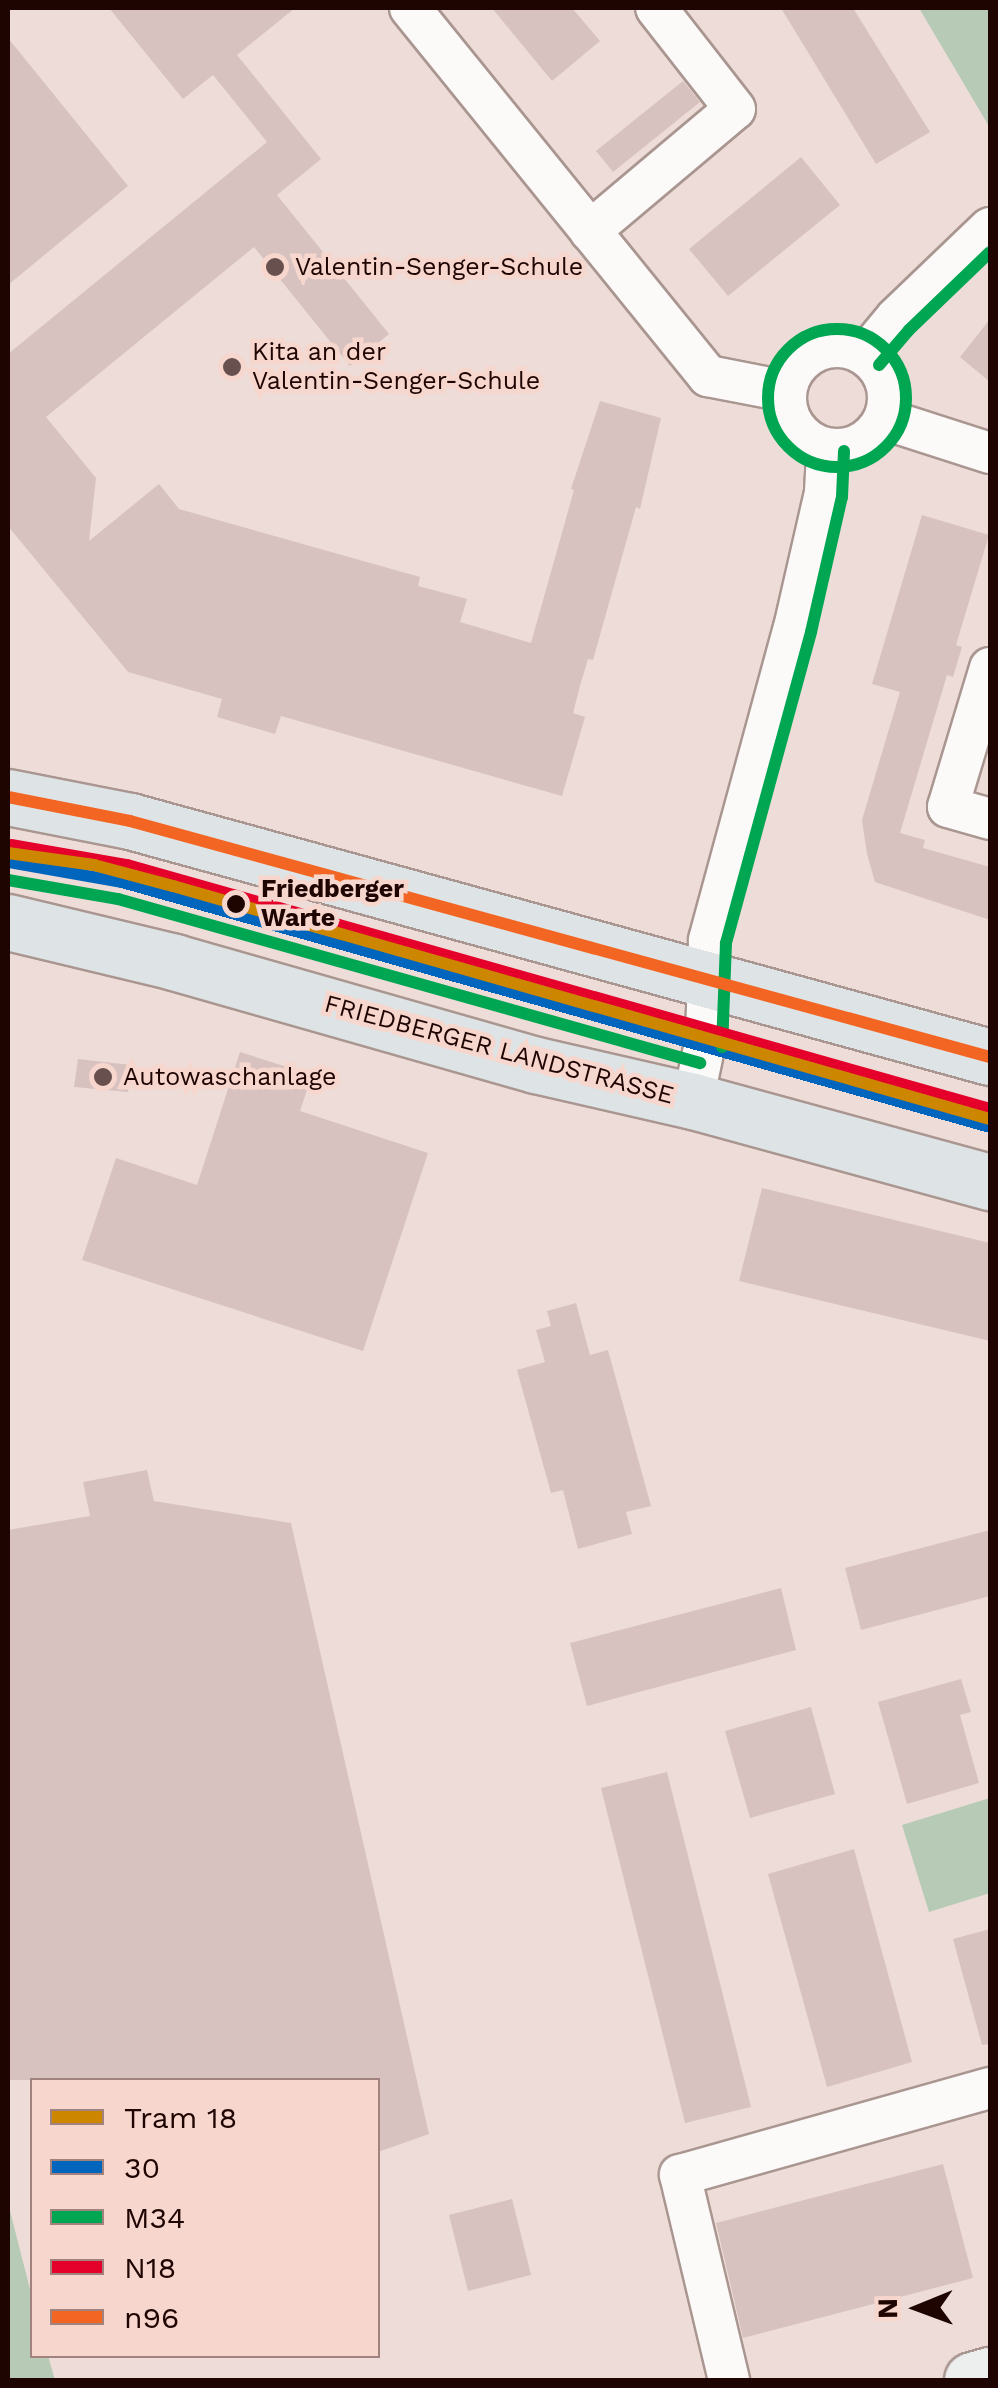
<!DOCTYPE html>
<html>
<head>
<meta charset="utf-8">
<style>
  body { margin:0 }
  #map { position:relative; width:998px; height:2388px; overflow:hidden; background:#eddcd7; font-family:"Work Sans",sans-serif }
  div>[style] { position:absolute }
  .green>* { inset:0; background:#b7cab6 }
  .building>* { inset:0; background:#d8c2c0 }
  .roads { filter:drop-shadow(2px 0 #aa9691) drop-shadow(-2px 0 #aa9691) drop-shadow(0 2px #aa9691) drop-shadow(0 -2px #aa9691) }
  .street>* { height:40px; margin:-20px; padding:0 20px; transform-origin:20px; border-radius:20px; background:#fcfaf9 }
  .street>.ring { margin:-20px; padding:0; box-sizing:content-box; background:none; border:40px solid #fcfaf9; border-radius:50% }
  .secondary>* { height:55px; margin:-27.5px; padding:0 27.5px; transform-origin:27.5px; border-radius:27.5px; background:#edefef }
  .primary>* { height:55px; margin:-27.5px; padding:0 27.5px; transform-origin:27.5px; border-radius:27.5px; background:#dee4e5 }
  .bus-1>* { height:12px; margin:-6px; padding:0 6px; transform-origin:6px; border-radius:6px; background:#0065bd }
  .bus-2>* { height:12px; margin:-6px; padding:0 6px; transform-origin:6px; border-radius:6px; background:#00a651 }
  .bus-2>.ring { margin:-6px; padding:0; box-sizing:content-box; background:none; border:12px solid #00a651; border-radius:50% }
  .bus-3>* { height:12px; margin:-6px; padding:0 6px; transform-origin:6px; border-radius:6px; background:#e4002b }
  .bus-4>* { height:12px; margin:-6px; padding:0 6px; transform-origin:6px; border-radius:6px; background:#f26522 }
  .tram-1>* { height:12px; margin:-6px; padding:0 6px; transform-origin:6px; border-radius:6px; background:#cc8600 }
  .dots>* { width:28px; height:28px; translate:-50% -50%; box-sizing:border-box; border:5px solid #f7d6cd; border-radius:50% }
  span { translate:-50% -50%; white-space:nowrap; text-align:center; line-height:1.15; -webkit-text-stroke:9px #f7d6cd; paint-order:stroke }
  .poi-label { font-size:25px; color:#1f0502 }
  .left { translate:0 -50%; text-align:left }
  .stop-label { font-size:25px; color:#1f0502; font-weight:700 }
  .street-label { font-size:25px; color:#1f0502 }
  .frame { position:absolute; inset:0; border:10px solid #1f0502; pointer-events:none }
  .legend { position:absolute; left:30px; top:2078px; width:350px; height:280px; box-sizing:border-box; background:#f7d6cd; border:2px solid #a1827c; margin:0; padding:12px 18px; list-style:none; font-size:30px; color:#1f0502 }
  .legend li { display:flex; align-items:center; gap:20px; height:50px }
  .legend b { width:50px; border:2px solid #a1827c }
  .north { position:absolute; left:868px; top:2258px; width:100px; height:100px; -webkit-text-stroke:8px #f7d6cd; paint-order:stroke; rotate:269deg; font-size:28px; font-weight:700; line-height:40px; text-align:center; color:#1f0502 }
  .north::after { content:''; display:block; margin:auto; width:35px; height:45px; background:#1f0502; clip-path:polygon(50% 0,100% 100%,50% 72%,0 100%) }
</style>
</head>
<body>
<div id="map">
  <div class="green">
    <div style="clip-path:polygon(919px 8px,990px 8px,990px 128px)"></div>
    <div style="clip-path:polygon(990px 1798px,990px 1893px,929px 1912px,902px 1825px)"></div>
    <div style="clip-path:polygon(8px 2203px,32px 2297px,32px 2356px,48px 2356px,55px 2380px,8px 2380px)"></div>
  </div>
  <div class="building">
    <div style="clip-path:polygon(109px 8px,295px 8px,237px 55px,321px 159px,277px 195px,389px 334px,350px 366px,254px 247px,46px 417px,96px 478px,89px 541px,159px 484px,179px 509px,420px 577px,418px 586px,467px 599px,460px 622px,531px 643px,574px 490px,571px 489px,600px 401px,661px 418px,640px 509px,636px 507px,593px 660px,588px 659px,580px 686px,573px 713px,585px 717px,562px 796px,281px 716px,275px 734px,217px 717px,222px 699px,128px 672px,8px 526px,8px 354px,267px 142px,213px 75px,183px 99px)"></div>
    <div style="clip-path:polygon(492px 8px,572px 8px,600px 41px,552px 81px)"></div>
    <div style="clip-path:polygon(781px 8px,853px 8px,930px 132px,876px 164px)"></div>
    <div style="clip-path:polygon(8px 38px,128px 186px,8px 285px)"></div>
    <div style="clip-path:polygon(683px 81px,700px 102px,613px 172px,596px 151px)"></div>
    <div style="clip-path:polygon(801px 157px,840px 205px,728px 296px,689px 249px)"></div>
    <div style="clip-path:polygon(990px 319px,990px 382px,960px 357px)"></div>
    <div style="clip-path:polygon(922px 515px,989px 535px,956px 645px,962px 647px,953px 677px,947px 675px,900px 833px,925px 840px,923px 848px,990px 867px,990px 920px,875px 882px,867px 854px,862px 820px,900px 692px,872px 684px)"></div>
    <div style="clip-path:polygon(240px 1052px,312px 1075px,300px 1111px,428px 1153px,363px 1351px,82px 1260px,116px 1158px,197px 1185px)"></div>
    <div style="clip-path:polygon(78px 1059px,131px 1065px,128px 1092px,74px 1087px)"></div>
    <div style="clip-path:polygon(762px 1188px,990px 1243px,990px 1341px,739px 1281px)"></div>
    <div style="clip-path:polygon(576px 1303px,590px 1355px,608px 1350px,651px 1506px,626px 1512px,632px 1534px,578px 1549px,563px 1490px,551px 1493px,517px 1370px,545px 1362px,536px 1330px,551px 1326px,547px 1311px)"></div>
    <div style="clip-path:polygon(147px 1470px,154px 1501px,291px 1523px,429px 2134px,378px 2152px,378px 2080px,8px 2080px,8px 1530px,90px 1516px,83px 1482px)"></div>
    <div style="clip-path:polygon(990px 1530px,990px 1596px,861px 1630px,845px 1568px)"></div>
    <div style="clip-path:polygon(781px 1588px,796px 1650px,587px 1706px,570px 1643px)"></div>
    <div style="clip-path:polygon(961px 1679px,971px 1712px,960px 1715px,979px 1783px,907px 1804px,878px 1702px)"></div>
    <div style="clip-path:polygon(811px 1707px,835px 1794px,750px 1818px,725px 1731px)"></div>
    <div style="clip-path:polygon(667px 1772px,751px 2107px,685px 2123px,601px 1788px)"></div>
    <div style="clip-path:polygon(854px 1849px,912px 2062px,827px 2087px,768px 1874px)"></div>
    <div style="clip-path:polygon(990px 1929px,990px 2044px,982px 2045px,953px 1939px)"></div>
    <div style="clip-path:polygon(943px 2164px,973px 2278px,743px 2338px,716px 2223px)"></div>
    <div style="clip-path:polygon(512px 2199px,531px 2275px,468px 2291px,449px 2215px)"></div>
  </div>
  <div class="roads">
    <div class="street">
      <div style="left:410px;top:8px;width:474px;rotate:51deg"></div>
      <div style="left:708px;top:376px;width:78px;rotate:11deg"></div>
      <div style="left:590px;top:231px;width:189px;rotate:-40.1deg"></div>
      <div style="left:735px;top:109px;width:128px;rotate:-128deg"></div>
      <div class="ring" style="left:786px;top:347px;width:62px;height:62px"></div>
      <div style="left:866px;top:354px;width:47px;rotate:-50.2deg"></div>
      <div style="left:896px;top:318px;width:130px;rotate:-43.8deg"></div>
      <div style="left:884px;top:419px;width:111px;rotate:17.8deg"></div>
      <div style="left:990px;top:668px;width:145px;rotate:106.8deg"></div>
      <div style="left:948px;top:807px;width:44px;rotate:15.9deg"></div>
      <div style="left:693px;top:1101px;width:64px;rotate:-78.3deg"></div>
      <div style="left:706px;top:1038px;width:98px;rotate:-88.2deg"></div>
      <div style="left:709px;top:940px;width:323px;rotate:-74.8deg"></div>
      <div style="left:794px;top:628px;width:139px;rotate:-77.1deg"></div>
      <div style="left:825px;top:493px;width:43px;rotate:-87.3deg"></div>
      <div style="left:729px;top:2380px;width:211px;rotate:-103.4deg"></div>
      <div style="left:680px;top:2175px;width:322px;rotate:-15.7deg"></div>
    </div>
    <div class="secondary">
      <div style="left:972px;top:2380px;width:19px;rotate:-16deg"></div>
    </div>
    <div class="primary">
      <div style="left:8px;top:797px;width:124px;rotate:11.1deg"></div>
      <div style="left:130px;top:821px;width:892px;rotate:15.35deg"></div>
      <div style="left:8px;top:922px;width:171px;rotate:13.5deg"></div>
      <div style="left:174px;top:962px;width:376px;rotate:15.9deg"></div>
      <div style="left:536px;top:1065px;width:161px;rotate:12.9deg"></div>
      <div style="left:693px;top:1101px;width:308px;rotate:15.3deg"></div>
    </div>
  </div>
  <div class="bus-1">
    <div style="left:8px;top:862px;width:116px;rotate:10deg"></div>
    <div style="left:122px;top:882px;width:902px;rotate:15.76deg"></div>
  </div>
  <div class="bus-2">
    <div class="ring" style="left:768px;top:329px;width:126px;height:126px"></div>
    <div style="left:879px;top:365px;width:46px;rotate:-49.4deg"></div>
    <div style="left:909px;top:330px;width:112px;rotate:-43.9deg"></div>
    <div style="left:8px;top:880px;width:112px;rotate:9.8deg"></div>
    <div style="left:118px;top:899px;width:605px;rotate:15.74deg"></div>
    <div style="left:722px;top:1047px;width:104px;rotate:-87.8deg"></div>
    <div style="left:726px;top:943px;width:322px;rotate:-74.7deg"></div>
    <div style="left:811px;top:632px;width:139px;rotate:-77.1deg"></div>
    <div style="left:842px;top:497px;width:46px;rotate:-87.5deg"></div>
  </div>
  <div class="bus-3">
    <div style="left:11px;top:845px;width:118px;rotate:9.8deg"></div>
    <div style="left:127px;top:865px;width:897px;rotate:15.79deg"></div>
  </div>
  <div class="bus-4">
    <div style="left:8px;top:797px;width:124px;rotate:11.1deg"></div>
    <div style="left:130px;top:821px;width:892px;rotate:15.35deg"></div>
  </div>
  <div class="tram-1">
    <div style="left:8px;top:853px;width:87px;rotate:7.9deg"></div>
    <div style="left:94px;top:865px;width:82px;rotate:14.9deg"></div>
    <div style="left:173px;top:886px;width:850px;rotate:15.92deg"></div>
  </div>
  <div class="dots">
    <div style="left:275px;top:267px;background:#67504d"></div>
    <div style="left:232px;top:367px;background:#67504d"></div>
    <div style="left:236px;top:904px;background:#1f0502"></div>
    <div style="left:103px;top:1077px;background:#67504d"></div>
  </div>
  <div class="poi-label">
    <span class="left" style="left:295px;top:267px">Valentin-Senger-Schule</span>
    <span class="left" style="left:252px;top:367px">Kita an der<br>Valentin-Senger-Schule</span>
    <span class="left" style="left:123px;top:1077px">Autowaschanlage</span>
  </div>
  <div class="stop-label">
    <span class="left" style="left:261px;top:904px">Friedberger<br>Warte</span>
  </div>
  <div class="street-label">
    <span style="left:499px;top:1050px;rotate:15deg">FRIEDBERGER LANDSTRASSE</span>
  </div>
  <div class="frame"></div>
  <ul class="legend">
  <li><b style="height:12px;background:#cc8600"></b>Tram 18</li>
  <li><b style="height:12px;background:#0065bd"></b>30</li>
  <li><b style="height:12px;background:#00a651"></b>M34</li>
  <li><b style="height:12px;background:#e4002b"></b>N18</li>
  <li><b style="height:12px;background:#f26522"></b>n96</li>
  </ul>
  <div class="north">N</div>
</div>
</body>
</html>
